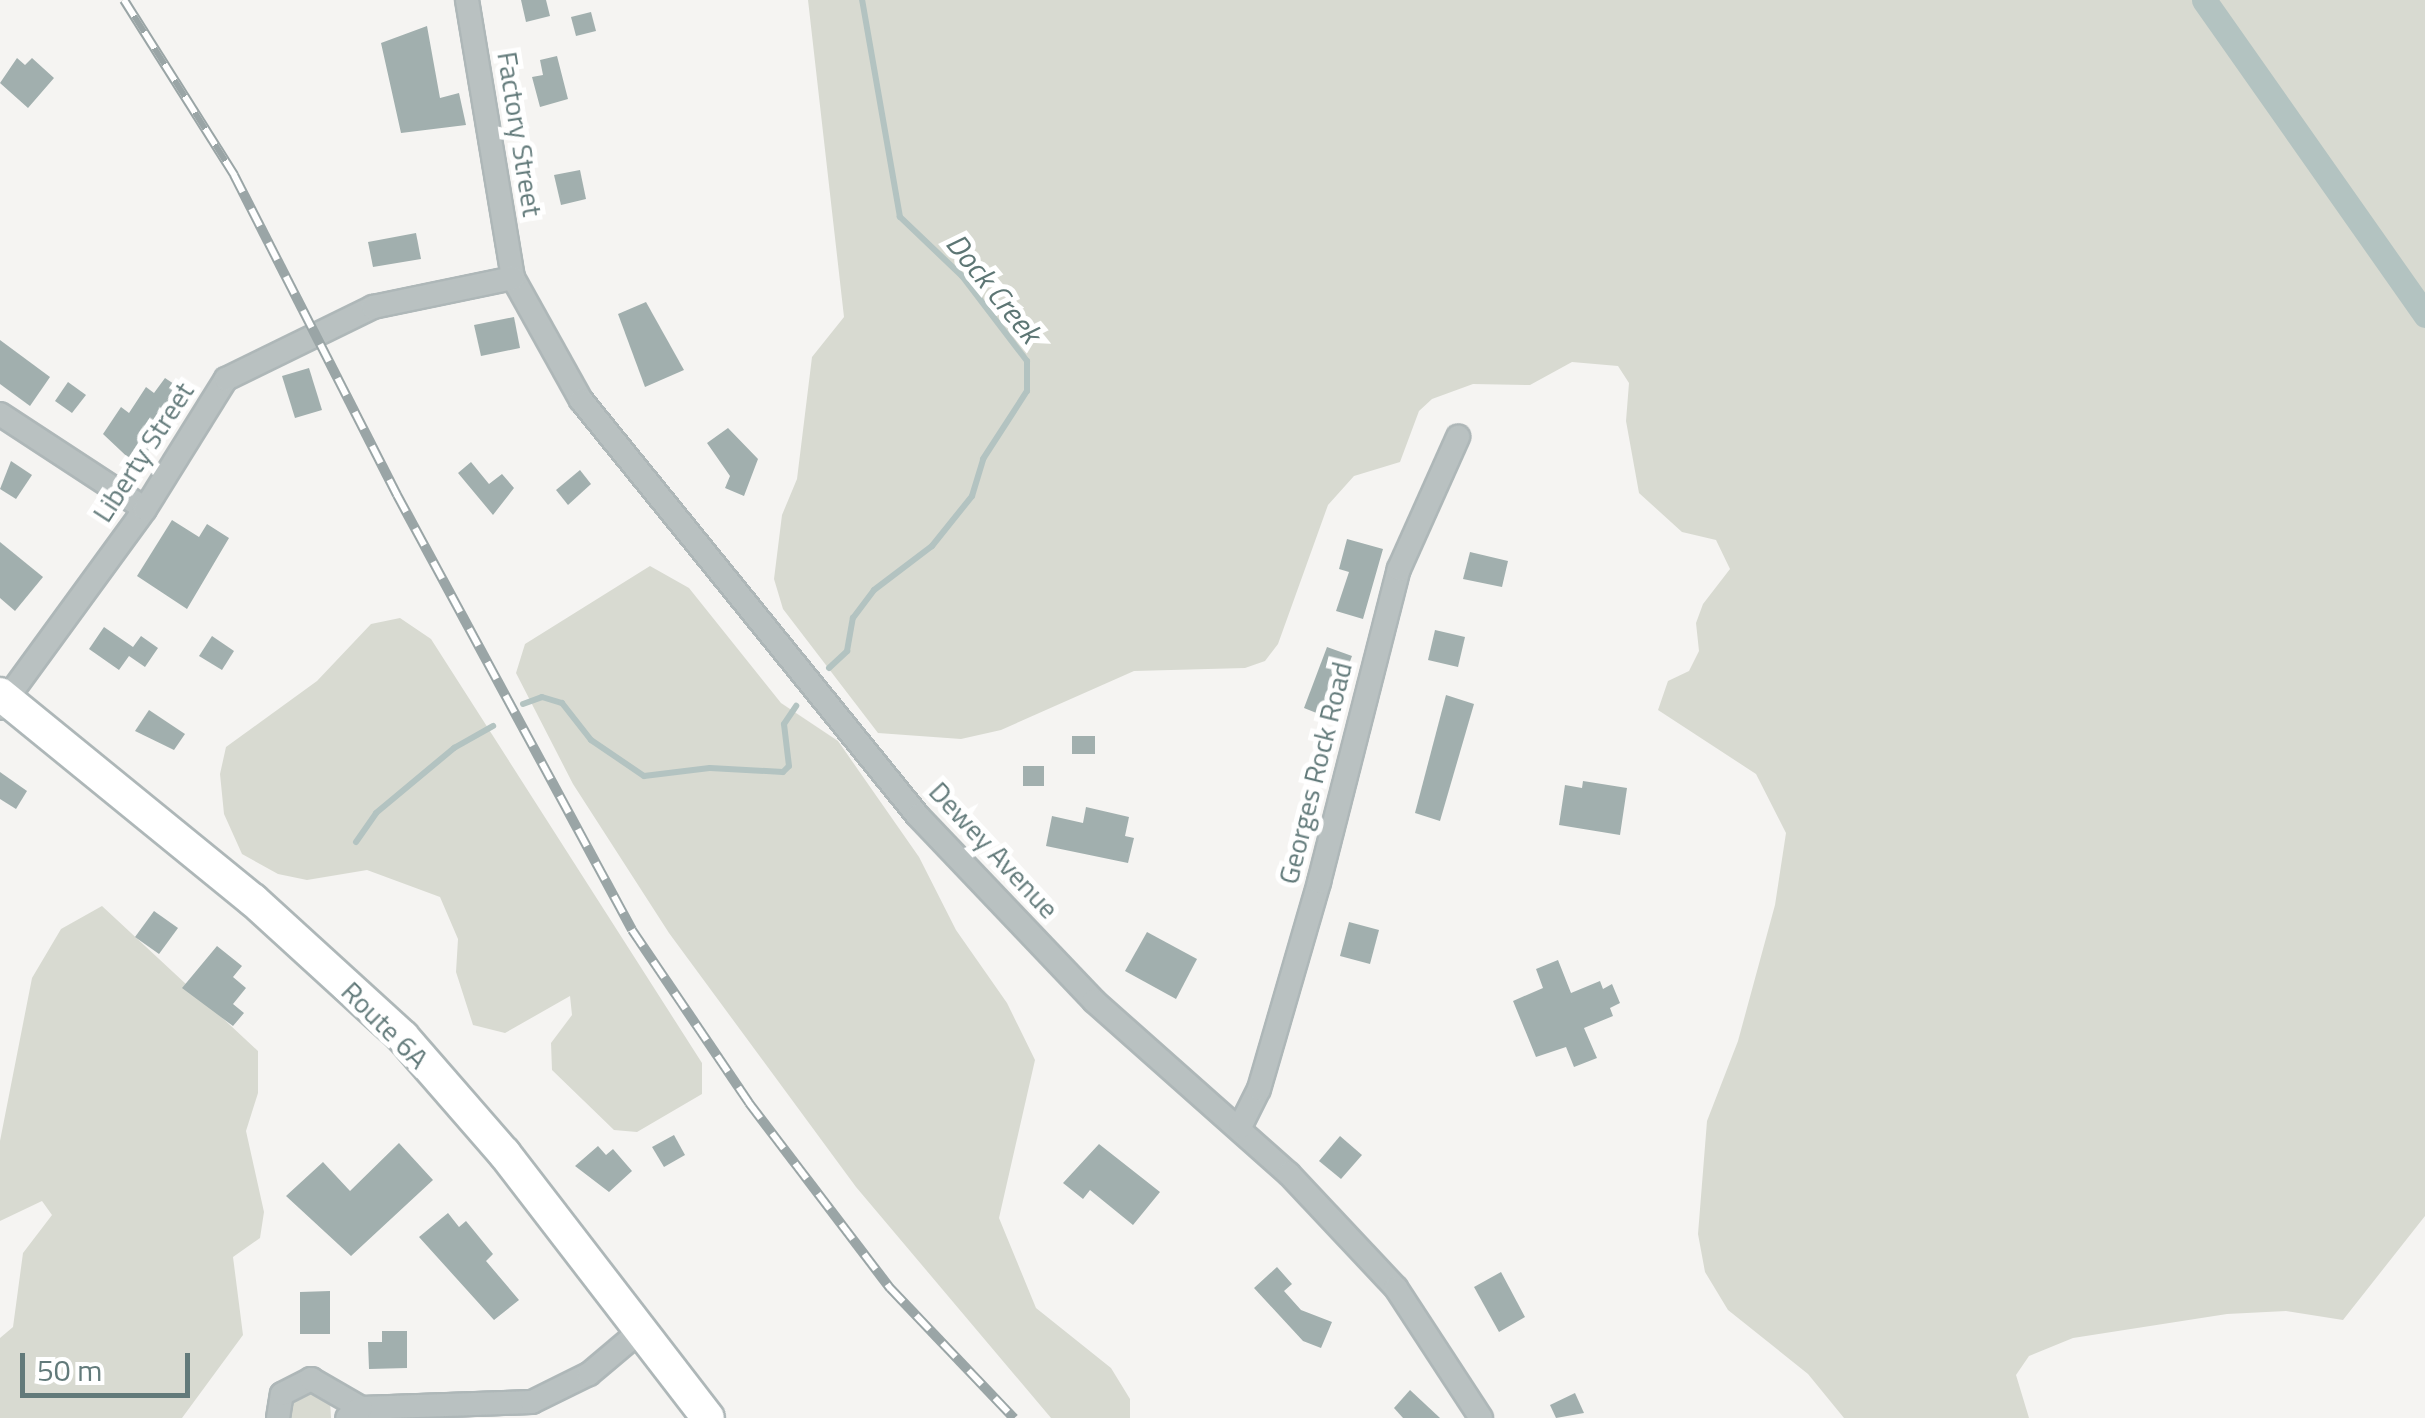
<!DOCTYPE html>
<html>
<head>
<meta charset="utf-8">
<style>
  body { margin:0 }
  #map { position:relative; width:2425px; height:1418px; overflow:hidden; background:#f5f4f2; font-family:"Titillium Web",sans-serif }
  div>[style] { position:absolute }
  .green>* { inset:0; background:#d8dad1 }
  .stream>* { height:6px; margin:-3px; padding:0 3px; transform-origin:3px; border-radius:3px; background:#b3c3c1 }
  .canal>* { height:25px; margin:-12.5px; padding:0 12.5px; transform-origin:12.5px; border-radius:12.5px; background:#b3c3c1 }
  .building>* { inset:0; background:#a1afae }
  .roads { filter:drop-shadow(2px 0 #aeb7b8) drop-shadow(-2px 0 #aeb7b8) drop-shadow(0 2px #aeb7b8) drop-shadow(0 -2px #aeb7b8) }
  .minor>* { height:22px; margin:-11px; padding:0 11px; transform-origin:11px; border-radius:11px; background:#b9c1c1 }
  .secondary>* { height:32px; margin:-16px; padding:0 16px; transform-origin:16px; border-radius:16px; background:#fff }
  .rail>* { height:10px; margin-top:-5px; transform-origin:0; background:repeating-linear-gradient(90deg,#fff 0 19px,#9aa5a6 0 38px); box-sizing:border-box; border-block:2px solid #9aa5a6 }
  span { translate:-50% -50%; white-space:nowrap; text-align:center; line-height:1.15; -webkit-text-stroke:10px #fff; paint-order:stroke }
  .street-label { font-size:28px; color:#627a7a }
  .water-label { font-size:30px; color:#5d7674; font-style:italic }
  .scale { position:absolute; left:20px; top:1353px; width:170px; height:45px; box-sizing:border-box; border:5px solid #627a7a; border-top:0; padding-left:12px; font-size:30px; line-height:35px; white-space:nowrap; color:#627a7a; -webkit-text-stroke:8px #fff; paint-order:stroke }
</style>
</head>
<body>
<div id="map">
  <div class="green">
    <div style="clip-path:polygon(808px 0,2425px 0,2425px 1216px,2343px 1320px,2286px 1311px,2227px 1314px,2073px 1338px,2029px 1356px,2016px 1375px,2029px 1418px,1844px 1418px,1808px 1374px,1728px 1310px,1705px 1272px,1698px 1234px,1707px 1121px,1738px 1041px,1775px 905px,1786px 833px,1756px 774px,1658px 710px,1668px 681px,1689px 671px,1699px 651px,1696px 623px,1703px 604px,1730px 569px,1716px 540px,1682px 532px,1639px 493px,1626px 421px,1629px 383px,1618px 366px,1572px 362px,1530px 385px,1473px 384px,1432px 399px,1419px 411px,1400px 462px,1354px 476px,1328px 505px,1278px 644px,1265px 661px,1245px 668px,1134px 671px,1001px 730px,961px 739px,878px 733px,783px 609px,774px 579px,782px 515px,797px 479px,812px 357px,844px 317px)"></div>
    <div style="clip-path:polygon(650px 566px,689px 588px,781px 703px,838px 741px,919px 857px,956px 930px,1007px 1003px,1035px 1060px,999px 1218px,1036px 1308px,1111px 1368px,1130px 1399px,1130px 1418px,1051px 1418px,856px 1187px,669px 933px,573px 784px,516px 673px,525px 644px)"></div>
    <div style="clip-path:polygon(400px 618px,431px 639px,702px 1063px,702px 1094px,637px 1132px,614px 1130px,552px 1070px,551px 1043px,572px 1015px,570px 996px,505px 1033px,473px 1025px,456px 972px,458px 939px,440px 897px,367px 870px,307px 880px,278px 874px,242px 854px,224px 814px,220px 774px,226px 747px,317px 681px,371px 624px)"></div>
    <div style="clip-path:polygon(102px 906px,258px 1051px,258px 1093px,246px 1131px,264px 1212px,260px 1238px,233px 1257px,243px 1335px,182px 1418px,0 1418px,0 1338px,13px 1327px,23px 1253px,52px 1215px,42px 1201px,0 1221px,0 1141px,32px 978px,61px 929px)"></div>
    <div style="clip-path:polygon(313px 1389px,330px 1400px,331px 1418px,291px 1418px,294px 1399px)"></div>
  </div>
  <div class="stream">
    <div style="left:829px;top:668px;width:25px;rotate:-43deg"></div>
    <div style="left:847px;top:651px;width:34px;rotate:-80deg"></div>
    <div style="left:853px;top:618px;width:35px;rotate:-53deg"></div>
    <div style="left:874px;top:590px;width:73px;rotate:-37.2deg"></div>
    <div style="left:932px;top:546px;width:64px;rotate:-51.3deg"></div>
    <div style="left:972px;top:496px;width:39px;rotate:-73deg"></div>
    <div style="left:983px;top:459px;width:81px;rotate:-57.1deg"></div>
    <div style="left:1027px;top:391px;width:30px;rotate:-90deg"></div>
    <div style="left:1027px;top:361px;width:107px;rotate:-127.4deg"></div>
    <div style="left:962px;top:276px;width:86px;rotate:-136.4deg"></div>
    <div style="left:900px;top:217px;width:220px;rotate:-99.9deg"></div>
    <div style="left:523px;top:704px;width:20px;rotate:-20deg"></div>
    <div style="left:542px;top:697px;width:21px;rotate:17deg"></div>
    <div style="left:562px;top:703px;width:47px;rotate:51.9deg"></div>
    <div style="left:591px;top:740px;width:64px;rotate:34.2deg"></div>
    <div style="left:644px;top:776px;width:66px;rotate:-6.9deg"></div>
    <div style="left:710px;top:768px;width:73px;rotate:3.1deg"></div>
    <div style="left:783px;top:772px;width:8px;rotate:-45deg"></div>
    <div style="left:789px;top:766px;width:42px;rotate:-96.8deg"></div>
    <div style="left:784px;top:724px;width:22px;rotate:-56deg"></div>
    <div style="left:356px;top:842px;width:35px;rotate:-55deg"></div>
    <div style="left:376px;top:813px;width:102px;rotate:-39.8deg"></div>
    <div style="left:454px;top:748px;width:45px;rotate:-29.4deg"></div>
  </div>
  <div class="canal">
    <div style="left:2204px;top:0;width:385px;rotate:54.9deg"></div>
  </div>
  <div class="building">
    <div style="clip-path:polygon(521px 0,546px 0,550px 16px,526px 22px)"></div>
    <div style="clip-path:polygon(591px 12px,596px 31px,576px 36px,571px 17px)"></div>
    <div style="clip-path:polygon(427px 26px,440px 98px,459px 93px,466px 125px,401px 133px,381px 43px)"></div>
    <div style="clip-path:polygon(557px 56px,568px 99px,540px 107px,532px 77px,543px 75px,540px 60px)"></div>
    <div style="clip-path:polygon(17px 58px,25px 65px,32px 58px,54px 78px,28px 108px,0 83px)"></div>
    <div style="clip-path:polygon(580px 170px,586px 199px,561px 205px,554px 175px)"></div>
    <div style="clip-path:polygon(416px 233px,421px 259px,373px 267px,368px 242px)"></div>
    <div style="clip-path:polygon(646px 302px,684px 370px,645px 387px,618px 314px)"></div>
    <div style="clip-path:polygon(514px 317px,520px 348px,481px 356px,474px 325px)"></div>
    <div style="clip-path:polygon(0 340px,50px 377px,30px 406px,0 384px)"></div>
    <div style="clip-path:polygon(309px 368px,322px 410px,295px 418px,282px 376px)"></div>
    <div style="clip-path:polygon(165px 378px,186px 392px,138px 467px,103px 434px,121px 407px,129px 413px,146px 387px,154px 393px)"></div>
    <div style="clip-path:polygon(68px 382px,86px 395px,72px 413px,55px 401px)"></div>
    <div style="clip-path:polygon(728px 428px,758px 459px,744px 496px,725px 488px,730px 476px,707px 443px)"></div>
    <div style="clip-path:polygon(11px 461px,32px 475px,16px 499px,0 489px)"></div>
    <div style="clip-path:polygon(471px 462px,489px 484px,502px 474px,514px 488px,493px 515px,458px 473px)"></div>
    <div style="clip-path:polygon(580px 470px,591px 484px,568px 505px,556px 490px)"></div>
    <div style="clip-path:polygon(172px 520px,199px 537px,207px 524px,229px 538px,187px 609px,137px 576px)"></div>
    <div style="clip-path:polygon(1347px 539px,1383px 549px,1363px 619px,1336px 611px,1349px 572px,1339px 569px)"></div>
    <div style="clip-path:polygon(0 542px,43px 577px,15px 611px,0 598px)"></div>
    <div style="clip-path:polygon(1470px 552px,1508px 561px,1502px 587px,1463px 579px)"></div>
    <div style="clip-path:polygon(104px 627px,133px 647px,141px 636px,158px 648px,145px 667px,129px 656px,119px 670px,89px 649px)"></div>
    <div style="clip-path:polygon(1435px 630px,1465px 637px,1458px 667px,1428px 660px)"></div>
    <div style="clip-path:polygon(212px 636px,234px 651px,222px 670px,199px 656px)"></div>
    <div style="clip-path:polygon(1327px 647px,1352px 656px,1329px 718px,1304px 708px)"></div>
    <div style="clip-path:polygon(1446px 695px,1474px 704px,1440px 821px,1415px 813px)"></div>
    <div style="clip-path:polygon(149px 710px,185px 734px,174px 750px,135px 731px)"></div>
    <div style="clip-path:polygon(1072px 736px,1095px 736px,1095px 754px,1072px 754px)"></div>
    <div style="clip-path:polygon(1023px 766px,1044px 766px,1044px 786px,1023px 786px)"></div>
    <div style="clip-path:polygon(0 772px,27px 791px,16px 809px,0 799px)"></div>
    <div style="clip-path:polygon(1583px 781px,1627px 788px,1620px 835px,1559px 825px,1565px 785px,1582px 788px)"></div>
    <div style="clip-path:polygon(1086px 807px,1129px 817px,1125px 836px,1134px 838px,1128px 863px,1046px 846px,1052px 816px,1083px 823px)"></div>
    <div style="clip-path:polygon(154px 911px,178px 928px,159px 954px,135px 937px)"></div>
    <div style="clip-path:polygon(1349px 922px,1379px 930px,1370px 964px,1340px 956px)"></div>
    <div style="clip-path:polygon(1147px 932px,1197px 959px,1176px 999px,1125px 971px)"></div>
    <div style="clip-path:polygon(217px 946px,242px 966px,233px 977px,246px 988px,233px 1004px,244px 1013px,233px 1026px,182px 988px)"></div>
    <div style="clip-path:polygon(1558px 960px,1571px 993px,1600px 981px,1603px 989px,1612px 984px,1620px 1003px,1610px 1008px,1613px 1016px,1584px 1028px,1597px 1058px,1574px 1067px,1566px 1047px,1536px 1057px,1513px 1001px,1543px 988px,1536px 969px)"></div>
    <div style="clip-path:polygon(674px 1135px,685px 1155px,664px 1167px,652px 1147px)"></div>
    <div style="clip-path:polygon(1340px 1136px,1362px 1155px,1341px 1179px,1319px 1161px)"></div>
    <div style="clip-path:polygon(399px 1143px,433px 1180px,351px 1256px,286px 1196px,323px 1162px,350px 1191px)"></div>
    <div style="clip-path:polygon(1099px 1144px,1160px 1192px,1133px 1225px,1090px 1190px,1083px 1199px,1063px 1183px)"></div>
    <div style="clip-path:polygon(598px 1146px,606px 1155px,613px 1149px,632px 1171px,609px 1192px,575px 1166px)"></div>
    <div style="clip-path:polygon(448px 1213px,459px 1227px,466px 1221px,493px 1254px,486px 1261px,519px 1300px,494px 1320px,419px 1237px)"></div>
    <div style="clip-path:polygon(1277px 1267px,1292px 1284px,1284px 1291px,1301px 1310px,1332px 1322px,1321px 1348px,1303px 1341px,1254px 1288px)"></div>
    <div style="clip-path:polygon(1501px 1272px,1525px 1317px,1499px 1332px,1474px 1287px)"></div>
    <div style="clip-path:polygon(330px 1291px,330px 1334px,300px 1334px,300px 1292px)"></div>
    <div style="clip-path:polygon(382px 1331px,407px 1331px,407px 1368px,369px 1369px,368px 1342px,382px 1342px)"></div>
    <div style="clip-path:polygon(1410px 1390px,1440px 1418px,1403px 1418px,1394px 1408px)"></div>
    <div style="clip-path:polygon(1575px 1393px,1584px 1413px,1556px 1418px,1550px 1405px)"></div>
  </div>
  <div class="roads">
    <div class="minor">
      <div style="left:467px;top:0;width:282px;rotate:80.6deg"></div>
      <div style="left:513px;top:278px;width:140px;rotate:60.9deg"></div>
      <div style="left:581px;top:400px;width:535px;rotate:50.99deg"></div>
      <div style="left:918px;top:816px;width:255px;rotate:46.4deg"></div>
      <div style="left:1094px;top:1001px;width:261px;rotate:41.6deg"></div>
      <div style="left:1289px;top:1174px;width:156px;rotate:46.8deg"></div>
      <div style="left:1396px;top:1288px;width:155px;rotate:56.8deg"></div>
      <div style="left:0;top:414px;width:173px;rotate:33.2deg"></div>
      <div style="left:0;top:708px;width:246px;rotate:-53.9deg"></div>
      <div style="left:145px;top:509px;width:153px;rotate:-58.1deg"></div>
      <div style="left:226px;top:379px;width:164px;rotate:-26.1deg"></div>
      <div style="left:373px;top:307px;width:143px;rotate:-11.7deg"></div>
      <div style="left:1240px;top:1127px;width:42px;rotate:-63.4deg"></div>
      <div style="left:1259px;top:1089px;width:216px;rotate:-73.8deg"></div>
      <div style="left:1319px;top:882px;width:323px;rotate:-75.7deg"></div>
      <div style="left:1399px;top:569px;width:145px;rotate:-65.9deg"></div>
      <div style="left:361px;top:1408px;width:171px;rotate:-2deg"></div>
      <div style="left:532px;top:1402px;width:64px;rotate:-26.2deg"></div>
      <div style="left:589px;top:1374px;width:67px;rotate:-40.1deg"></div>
      <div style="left:278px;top:1418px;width:24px;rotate:-81deg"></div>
      <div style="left:282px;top:1394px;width:33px;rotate:-27deg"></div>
      <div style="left:311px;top:1379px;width:58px;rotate:30.1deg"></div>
      <div style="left:361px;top:1408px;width:17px;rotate:144deg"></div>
    </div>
    <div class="secondary">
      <div style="left:0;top:694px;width:326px;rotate:39.2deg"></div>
      <div style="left:253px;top:900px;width:203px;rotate:42.4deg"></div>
      <div style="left:403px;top:1037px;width:154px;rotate:49deg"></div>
      <div style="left:504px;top:1153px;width:334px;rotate:52.4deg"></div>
    </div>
  </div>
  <div class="rail">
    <div style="left:124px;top:0;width:207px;rotate:57.8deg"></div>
    <div style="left:234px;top:175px;width:359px;rotate:63deg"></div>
    <div style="left:397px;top:495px;width:494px;rotate:61.6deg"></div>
    <div style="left:632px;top:930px;width:209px;rotate:55.9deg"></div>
    <div style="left:749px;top:1103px;width:233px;rotate:52.7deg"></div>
    <div style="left:890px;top:1288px;width:180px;rotate:46.4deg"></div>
  </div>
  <div class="street-label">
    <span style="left:520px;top:134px;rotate:81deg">Factory Street</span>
    <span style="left:143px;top:452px;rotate:-57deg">Liberty Street</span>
    <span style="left:1315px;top:773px;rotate:-76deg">Georges Rock Road</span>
    <span style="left:994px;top:850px;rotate:47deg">Dewey Avenue</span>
    <span style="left:385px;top:1025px;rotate:45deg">Route 6A</span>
  </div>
  <div class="water-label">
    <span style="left:994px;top:288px;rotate:51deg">Dock Creek</span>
  </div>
  <div class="scale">50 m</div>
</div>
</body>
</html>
